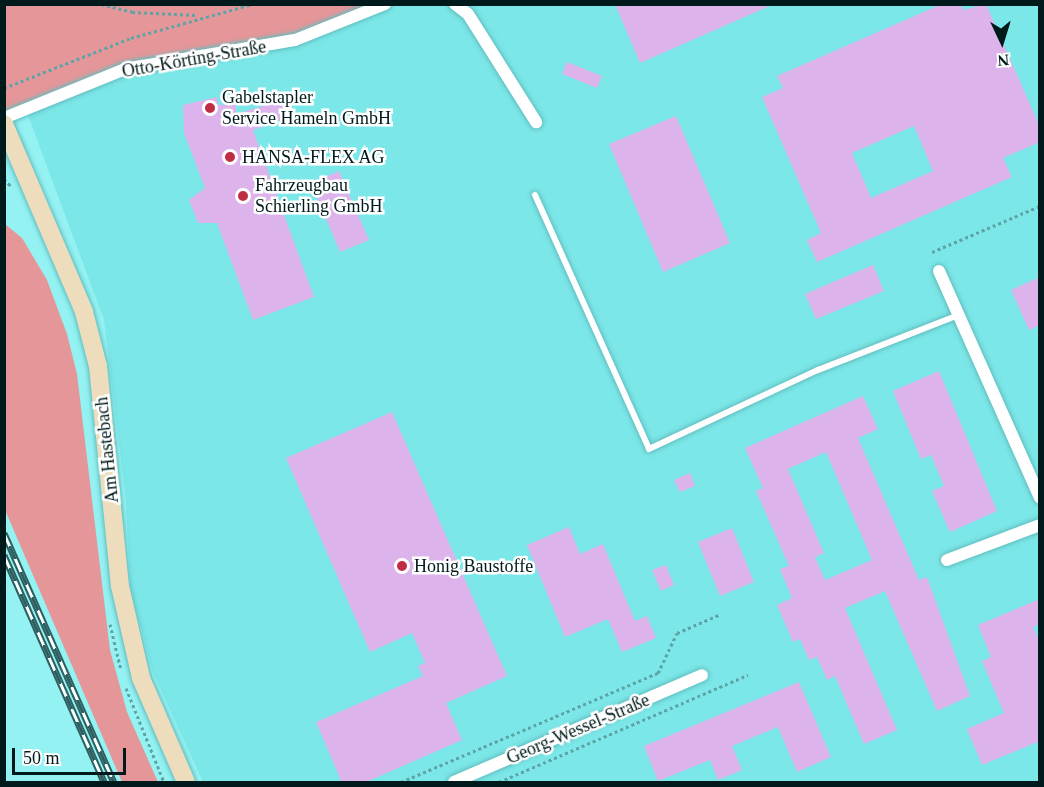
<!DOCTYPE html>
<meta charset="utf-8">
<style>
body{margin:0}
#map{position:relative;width:1044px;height:787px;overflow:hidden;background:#95f2f3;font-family:Georgia,serif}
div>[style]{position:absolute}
.built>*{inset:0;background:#7ce7e8}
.green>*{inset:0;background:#e59699}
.building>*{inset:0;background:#dcb3eb}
.path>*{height:3px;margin-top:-1.5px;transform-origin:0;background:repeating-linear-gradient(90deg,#5fa4a5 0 3px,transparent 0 6px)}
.roads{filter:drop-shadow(0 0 2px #60bdbf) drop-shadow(0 0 2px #60bdbf)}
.lane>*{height:6px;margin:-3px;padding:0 3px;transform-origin:3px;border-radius:3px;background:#fff}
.street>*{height:12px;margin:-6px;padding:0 6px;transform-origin:6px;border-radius:6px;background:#fff}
.secondary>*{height:18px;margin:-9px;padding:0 9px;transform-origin:9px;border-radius:9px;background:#eeddbd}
.rail>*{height:7px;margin-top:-3.5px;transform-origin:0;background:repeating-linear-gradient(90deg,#fff 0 14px,#2f5e5f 0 28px);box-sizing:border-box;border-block:2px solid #2f5e5f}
.dots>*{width:16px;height:16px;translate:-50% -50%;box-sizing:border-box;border:3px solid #fff;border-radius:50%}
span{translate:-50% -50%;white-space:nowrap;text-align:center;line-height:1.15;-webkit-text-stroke:5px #fff;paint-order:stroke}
.street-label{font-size:18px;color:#001a1b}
.poi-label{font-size:18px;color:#001a1b}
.left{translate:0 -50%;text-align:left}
.frame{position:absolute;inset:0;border:6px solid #001a1b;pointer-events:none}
.north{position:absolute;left:972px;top:12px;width:60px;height:60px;-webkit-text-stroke:4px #fff;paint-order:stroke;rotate:176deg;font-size:16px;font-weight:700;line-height:24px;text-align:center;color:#001a1b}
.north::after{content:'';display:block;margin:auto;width:21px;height:27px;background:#001a1b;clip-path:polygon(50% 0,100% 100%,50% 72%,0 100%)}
.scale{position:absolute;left:12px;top:748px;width:114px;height:27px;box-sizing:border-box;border:3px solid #001a1b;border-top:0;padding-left:8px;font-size:18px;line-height:21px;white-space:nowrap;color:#001a1b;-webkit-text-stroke:4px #fff;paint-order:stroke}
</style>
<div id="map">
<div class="built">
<div style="clip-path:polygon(236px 5px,1039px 5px,1039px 782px,203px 782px,152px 670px,130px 586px,126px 502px,104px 320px,19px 91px)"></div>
</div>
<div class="green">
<div style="clip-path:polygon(5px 5px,383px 5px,295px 39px,125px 68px,5px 116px)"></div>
<div style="clip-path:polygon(5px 224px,22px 238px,47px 280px,67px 334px,77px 374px,110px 650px,127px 712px,158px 782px,122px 782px,5px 510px)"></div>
</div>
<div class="building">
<div style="clip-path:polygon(615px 4px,774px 4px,640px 63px)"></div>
<div style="clip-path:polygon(evenodd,942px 4px,961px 4px,963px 10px,986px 4px,1040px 127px,1040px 142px,1003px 158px,1012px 177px,817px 262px,807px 240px,821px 233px,762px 97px,783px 88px,777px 76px,942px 4px,914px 126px,933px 171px,871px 198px,852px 153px,914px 126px)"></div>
<div style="clip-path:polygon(567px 62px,602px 76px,597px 88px,562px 74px)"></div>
<div style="clip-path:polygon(217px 97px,218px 105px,236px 104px,236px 114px,283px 100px,290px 117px,253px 130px,314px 297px,253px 320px,217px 223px,198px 223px,189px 200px,205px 188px,184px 133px,183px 105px)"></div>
<div style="clip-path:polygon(676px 116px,730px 243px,663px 272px,609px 144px)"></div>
<div style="clip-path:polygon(339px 171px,369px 240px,340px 252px,311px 183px)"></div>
<div style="clip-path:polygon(873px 265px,884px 291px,816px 319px,805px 294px)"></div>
<div style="clip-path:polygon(1040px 277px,1040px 325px,1029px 330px,1011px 290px)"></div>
<div style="clip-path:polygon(939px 371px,997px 511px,950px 532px,932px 491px,944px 486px,931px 455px,921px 459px,893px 391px)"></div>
<div style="clip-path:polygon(evenodd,863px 396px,878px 429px,858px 438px,919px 580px,927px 577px,970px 696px,937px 711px,885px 591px,845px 608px,897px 730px,864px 744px,835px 676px,827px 680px,817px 657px,809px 660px,800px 639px,793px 642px,777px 605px,792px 598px,780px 569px,789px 566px,756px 491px,763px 488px,745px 448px,863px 396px,826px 452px,872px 560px,825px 580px,815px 557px,824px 553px,788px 469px,826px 452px)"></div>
<div style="clip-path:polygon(392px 412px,507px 676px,446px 703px,462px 740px,364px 783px,342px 783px,316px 722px,423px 676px,418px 666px,425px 663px,412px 633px,370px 652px,286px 458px)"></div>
<div style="clip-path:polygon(690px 473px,695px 486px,680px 492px,674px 480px)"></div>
<div style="clip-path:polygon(569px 527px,580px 554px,603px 544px,635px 621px,647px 616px,656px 638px,622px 652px,608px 619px,565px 637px,527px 545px)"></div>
<div style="clip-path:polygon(732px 528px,754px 582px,720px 596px,698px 542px)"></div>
<div style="clip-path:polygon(666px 565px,674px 585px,661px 591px,652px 570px)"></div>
<div style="clip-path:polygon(1040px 599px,1040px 624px,1033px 627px,1040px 643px,1040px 741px,982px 765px,967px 729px,1004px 713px,982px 661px,991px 657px,978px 625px)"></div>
<div style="clip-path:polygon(799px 682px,831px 757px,797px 772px,778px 727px,732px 746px,742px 770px,718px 780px,710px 760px,658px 781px,644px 746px)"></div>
</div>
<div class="path">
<div style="left:101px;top:4px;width:32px;rotate:14deg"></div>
<div style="left:132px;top:12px;width:65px;rotate:2.6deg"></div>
<div style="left:4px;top:88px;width:136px;rotate:-21.5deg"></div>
<div style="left:131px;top:38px;width:127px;rotate:-15.6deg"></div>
<div style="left:4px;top:179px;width:10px;rotate:45deg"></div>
<div style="left:932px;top:252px;width:117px;rotate:-23.1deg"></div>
<div style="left:110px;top:624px;width:47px;rotate:76.6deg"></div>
<div style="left:126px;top:688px;width:101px;rotate:68deg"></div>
<div style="left:401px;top:782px;width:279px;rotate:-23deg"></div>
<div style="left:658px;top:673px;width:44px;rotate:-64.6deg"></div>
<div style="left:677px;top:633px;width:48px;rotate:-23.4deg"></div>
<div style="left:499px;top:782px;width:271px;rotate:-23.3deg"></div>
</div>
<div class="roads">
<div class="lane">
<div style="left:535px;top:195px;width:278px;rotate:65.8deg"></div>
<div style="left:649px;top:449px;width:187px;rotate:-25.1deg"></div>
<div style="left:818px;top:370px;width:150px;rotate:-21.4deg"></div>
</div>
<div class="street">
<div style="left:455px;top:4px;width:16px;rotate:38deg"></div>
<div style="left:468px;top:14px;width:128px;rotate:57.8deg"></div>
<div style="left:4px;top:118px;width:131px;rotate:-22deg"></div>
<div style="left:125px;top:69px;width:172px;rotate:-9.7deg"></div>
<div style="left:295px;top:40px;width:97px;rotate:-21.8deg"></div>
<div style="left:939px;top:271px;width:248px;rotate:66deg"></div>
<div style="left:947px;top:560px;width:99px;rotate:-20.6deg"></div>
<div style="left:454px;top:782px;width:270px;rotate:-23.3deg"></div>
</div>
<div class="secondary">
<div style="left:4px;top:124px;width:204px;rotate:66.9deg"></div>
<div style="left:84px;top:312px;width:56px;rotate:75.5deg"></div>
<div style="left:98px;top:366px;width:221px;rotate:84.3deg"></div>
<div style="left:120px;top:586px;width:94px;rotate:77.1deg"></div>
<div style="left:141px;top:678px;width:113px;rotate:66.6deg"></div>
</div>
</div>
<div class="rail">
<div style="left:4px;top:533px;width:272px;rotate:66.2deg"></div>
<div style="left:4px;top:555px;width:248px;rotate:66.2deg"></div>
</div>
<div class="dots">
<div style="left:210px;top:108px;background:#be2d45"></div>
<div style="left:230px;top:157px;background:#be2d45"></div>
<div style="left:243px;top:196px;background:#be2d45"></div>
<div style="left:402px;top:566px;background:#be2d45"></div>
</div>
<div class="street-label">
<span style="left:194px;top:59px;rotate:-10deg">Otto-Körting-Straße</span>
<span style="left:107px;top:450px;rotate:-96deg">Am Hastebach</span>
<span style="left:578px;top:729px;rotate:-23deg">Georg-Wessel-Straße</span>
</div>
<div class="poi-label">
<span class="left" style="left:222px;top:108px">Gabelstapler<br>Service Hameln GmbH</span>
<span class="left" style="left:242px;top:157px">HANSA-FLEX AG</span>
<span class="left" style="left:255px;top:196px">Fahrzeugbau<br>Schierling GmbH</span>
<span class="left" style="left:414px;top:566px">Honig Baustoffe</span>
</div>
<div class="frame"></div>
<div class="north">N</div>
<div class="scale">50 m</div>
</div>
